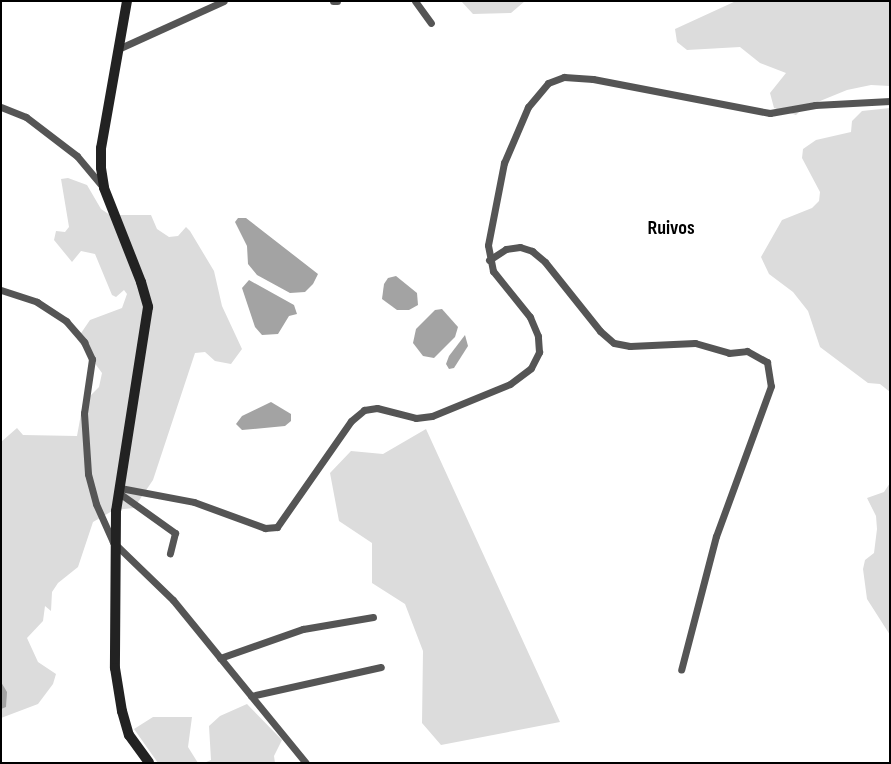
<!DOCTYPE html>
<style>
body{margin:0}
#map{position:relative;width:891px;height:764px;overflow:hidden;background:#fff;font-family:"Sofia Sans Condensed",sans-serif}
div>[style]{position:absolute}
.green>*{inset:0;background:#dcdcdc}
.water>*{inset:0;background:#a3a3a3}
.street>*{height:7px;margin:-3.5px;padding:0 3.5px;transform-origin:3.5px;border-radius:3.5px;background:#555}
.secondary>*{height:10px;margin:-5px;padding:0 5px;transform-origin:5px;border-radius:5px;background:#222}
span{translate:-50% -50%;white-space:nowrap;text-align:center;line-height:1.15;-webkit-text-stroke:4.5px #fff;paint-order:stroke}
.district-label{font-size:20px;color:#000;font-weight:700}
.frame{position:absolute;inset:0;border:2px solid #000;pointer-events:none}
</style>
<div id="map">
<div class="green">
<div style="clip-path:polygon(461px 1px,525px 1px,511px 13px,473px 14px)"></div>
<div style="clip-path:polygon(736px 1px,890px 1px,890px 86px,871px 85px,847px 90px,803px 108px,796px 115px,774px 108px,770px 93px,786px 73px,760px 63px,740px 47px,687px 50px,677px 42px,675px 29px)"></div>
<div style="clip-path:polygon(890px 108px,890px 392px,880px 384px,868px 383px,820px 347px,808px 311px,793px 292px,769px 274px,761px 257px,782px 220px,812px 208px,819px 201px,820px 192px,802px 158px,803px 149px,816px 140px,851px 132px,852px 121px,862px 111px)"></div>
<div style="clip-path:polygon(68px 178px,87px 185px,101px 209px,110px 215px,151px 215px,157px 229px,169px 237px,178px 236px,186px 227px,190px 231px,214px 271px,222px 306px,242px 349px,231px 364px,215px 361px,205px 352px,195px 353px,153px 480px,134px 508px,114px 510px,93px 522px,78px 567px,58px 583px,52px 592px,51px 611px,45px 606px,43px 621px,27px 638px,38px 662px,56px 674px,53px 684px,38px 704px,1px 718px,1px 442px,17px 428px,23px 435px,77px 436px,83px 403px,99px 387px,102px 373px,77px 339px,90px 320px,122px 308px,127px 294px,124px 290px,116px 297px,112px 295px,95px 254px,81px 251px,72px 262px,54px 240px,56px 231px,65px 232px,69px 227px,61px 179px)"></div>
<div style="clip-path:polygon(426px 429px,560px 722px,441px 745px,422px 723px,423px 651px,405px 604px,372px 583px,372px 543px,339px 521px,330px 473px,351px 451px,383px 454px)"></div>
<div style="clip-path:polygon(890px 483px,890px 635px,867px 599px,863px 569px,865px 560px,874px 553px,877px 529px,876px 516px,867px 498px,884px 492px)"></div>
<div style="clip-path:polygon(247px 704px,282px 740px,274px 756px,275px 763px,204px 763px,211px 760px,209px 726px,220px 716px)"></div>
<div style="clip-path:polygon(153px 717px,192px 717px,188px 747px,198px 763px,158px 763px,134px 729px)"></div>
</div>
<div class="water">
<div style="clip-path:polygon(238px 218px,246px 218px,318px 274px,313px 284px,305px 292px,290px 293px,257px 275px,248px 264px,247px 246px,235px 222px)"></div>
<div style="clip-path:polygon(396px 276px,417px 293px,418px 305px,409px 310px,397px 310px,382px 299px,384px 284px,388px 278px)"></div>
<div style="clip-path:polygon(249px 280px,294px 305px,297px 314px,289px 316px,278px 334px,262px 335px,255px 327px,242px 288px)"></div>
<div style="clip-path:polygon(442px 309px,458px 327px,455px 337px,434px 358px,423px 356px,413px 343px,416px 329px,435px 310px)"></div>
<div style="clip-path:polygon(465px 335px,468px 346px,454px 368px,449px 369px,446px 364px,449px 356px)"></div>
<div style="clip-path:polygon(271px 402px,291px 414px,291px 421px,285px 426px,242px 430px,236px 424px,242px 416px)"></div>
<div style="clip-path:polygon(1px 682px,7px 692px,6px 707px,1px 709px)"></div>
</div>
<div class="street">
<div style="left:333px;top:1px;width:4px"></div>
<div style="left:415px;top:1px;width:27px;rotate:54deg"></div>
<div style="left:118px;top:49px;width:116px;rotate:-24.4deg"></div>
<div style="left:1px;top:107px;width:27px;rotate:22deg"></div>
<div style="left:26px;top:117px;width:64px;rotate:37.4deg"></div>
<div style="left:77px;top:156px;width:40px;rotate:50deg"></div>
<div style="left:489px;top:260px;width:20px;rotate:-33deg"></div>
<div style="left:506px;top:249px;width:14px;rotate:-8deg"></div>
<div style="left:520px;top:247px;width:13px;rotate:18deg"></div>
<div style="left:532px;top:251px;width:17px;rotate:40deg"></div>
<div style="left:545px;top:262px;width:88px;rotate:51.4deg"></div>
<div style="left:600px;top:331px;width:18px;rotate:41deg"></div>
<div style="left:614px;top:343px;width:16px;rotate:11deg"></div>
<div style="left:630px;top:346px;width:65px;rotate:-2.6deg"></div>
<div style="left:695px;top:343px;width:35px;rotate:16deg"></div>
<div style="left:729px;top:353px;width:18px;rotate:-6deg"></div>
<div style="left:747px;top:351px;width:23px;rotate:29deg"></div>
<div style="left:767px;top:362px;width:24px;rotate:81deg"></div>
<div style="left:771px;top:386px;width:160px;rotate:110.1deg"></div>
<div style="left:716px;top:536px;width:138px;rotate:104.6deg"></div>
<div style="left:1px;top:290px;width:38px;rotate:18deg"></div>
<div style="left:37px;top:302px;width:35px;rotate:33deg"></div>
<div style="left:66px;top:321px;width:28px;rotate:49deg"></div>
<div style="left:84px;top:342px;width:19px;rotate:65deg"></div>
<div style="left:92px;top:359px;width:55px;rotate:98.4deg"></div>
<div style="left:84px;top:413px;width:61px;rotate:86.2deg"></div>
<div style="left:88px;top:474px;width:31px;rotate:75deg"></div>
<div style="left:96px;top:504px;width:42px;rotate:65.9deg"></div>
<div style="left:113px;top:542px;width:83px;rotate:44deg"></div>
<div style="left:173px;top:600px;width:210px;rotate:50.8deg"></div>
<div style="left:120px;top:488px;width:75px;rotate:10.7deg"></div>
<div style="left:194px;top:502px;width:76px;rotate:20.1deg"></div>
<div style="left:265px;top:528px;width:12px;rotate:-5deg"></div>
<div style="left:277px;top:527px;width:129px;rotate:-55.1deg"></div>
<div style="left:351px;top:421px;width:17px;rotate:-40deg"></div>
<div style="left:364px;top:410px;width:13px;rotate:-9deg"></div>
<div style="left:377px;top:408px;width:40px;rotate:14.4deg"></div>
<div style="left:416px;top:418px;width:16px;rotate:-7deg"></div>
<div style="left:432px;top:416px;width:84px;rotate:-22.3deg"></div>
<div style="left:510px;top:384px;width:26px;rotate:-37deg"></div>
<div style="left:531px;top:368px;width:18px;rotate:-63deg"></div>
<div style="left:539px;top:352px;width:16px;rotate:-94deg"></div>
<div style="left:538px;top:336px;width:21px;rotate:-113deg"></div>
<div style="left:530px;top:317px;width:59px;rotate:-128.8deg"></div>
<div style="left:493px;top:271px;width:26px;rotate:-101deg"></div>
<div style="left:488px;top:245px;width:84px;rotate:-79deg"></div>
<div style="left:504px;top:163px;width:61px;rotate:-66.8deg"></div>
<div style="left:528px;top:107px;width:31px;rotate:-50deg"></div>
<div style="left:548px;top:83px;width:17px;rotate:-21deg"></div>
<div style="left:564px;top:77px;width:29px;rotate:4deg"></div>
<div style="left:593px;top:79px;width:180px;rotate:10.9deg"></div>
<div style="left:770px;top:113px;width:46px;rotate:-10.1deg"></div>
<div style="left:815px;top:105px;width:75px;rotate:-3.1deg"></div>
<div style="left:119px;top:493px;width:69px;rotate:35.5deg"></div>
<div style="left:175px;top:533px;width:21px;rotate:104deg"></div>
<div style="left:220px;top:658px;width:88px;rotate:-19.3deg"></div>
<div style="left:303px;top:629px;width:71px;rotate:-9.7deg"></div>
<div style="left:251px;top:696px;width:133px;rotate:-12.6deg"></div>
</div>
<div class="secondary">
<div style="left:127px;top:1px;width:149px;rotate:100deg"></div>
<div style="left:101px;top:148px;width:20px;rotate:90deg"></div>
<div style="left:101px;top:168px;width:20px;rotate:81deg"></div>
<div style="left:104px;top:188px;width:101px;rotate:68.5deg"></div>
<div style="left:141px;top:282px;width:26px;rotate:74deg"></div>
<div style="left:148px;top:307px;width:206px;rotate:98.9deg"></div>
<div style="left:116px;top:511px;width:157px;rotate:90.4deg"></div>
<div style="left:115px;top:668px;width:44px;rotate:80.8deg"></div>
<div style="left:122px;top:711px;width:25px;rotate:74deg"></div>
<div style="left:129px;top:735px;width:34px;rotate:54deg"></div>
</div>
<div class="district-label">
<span style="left:671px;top:228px">Ruivos</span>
</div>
<div class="frame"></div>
</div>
